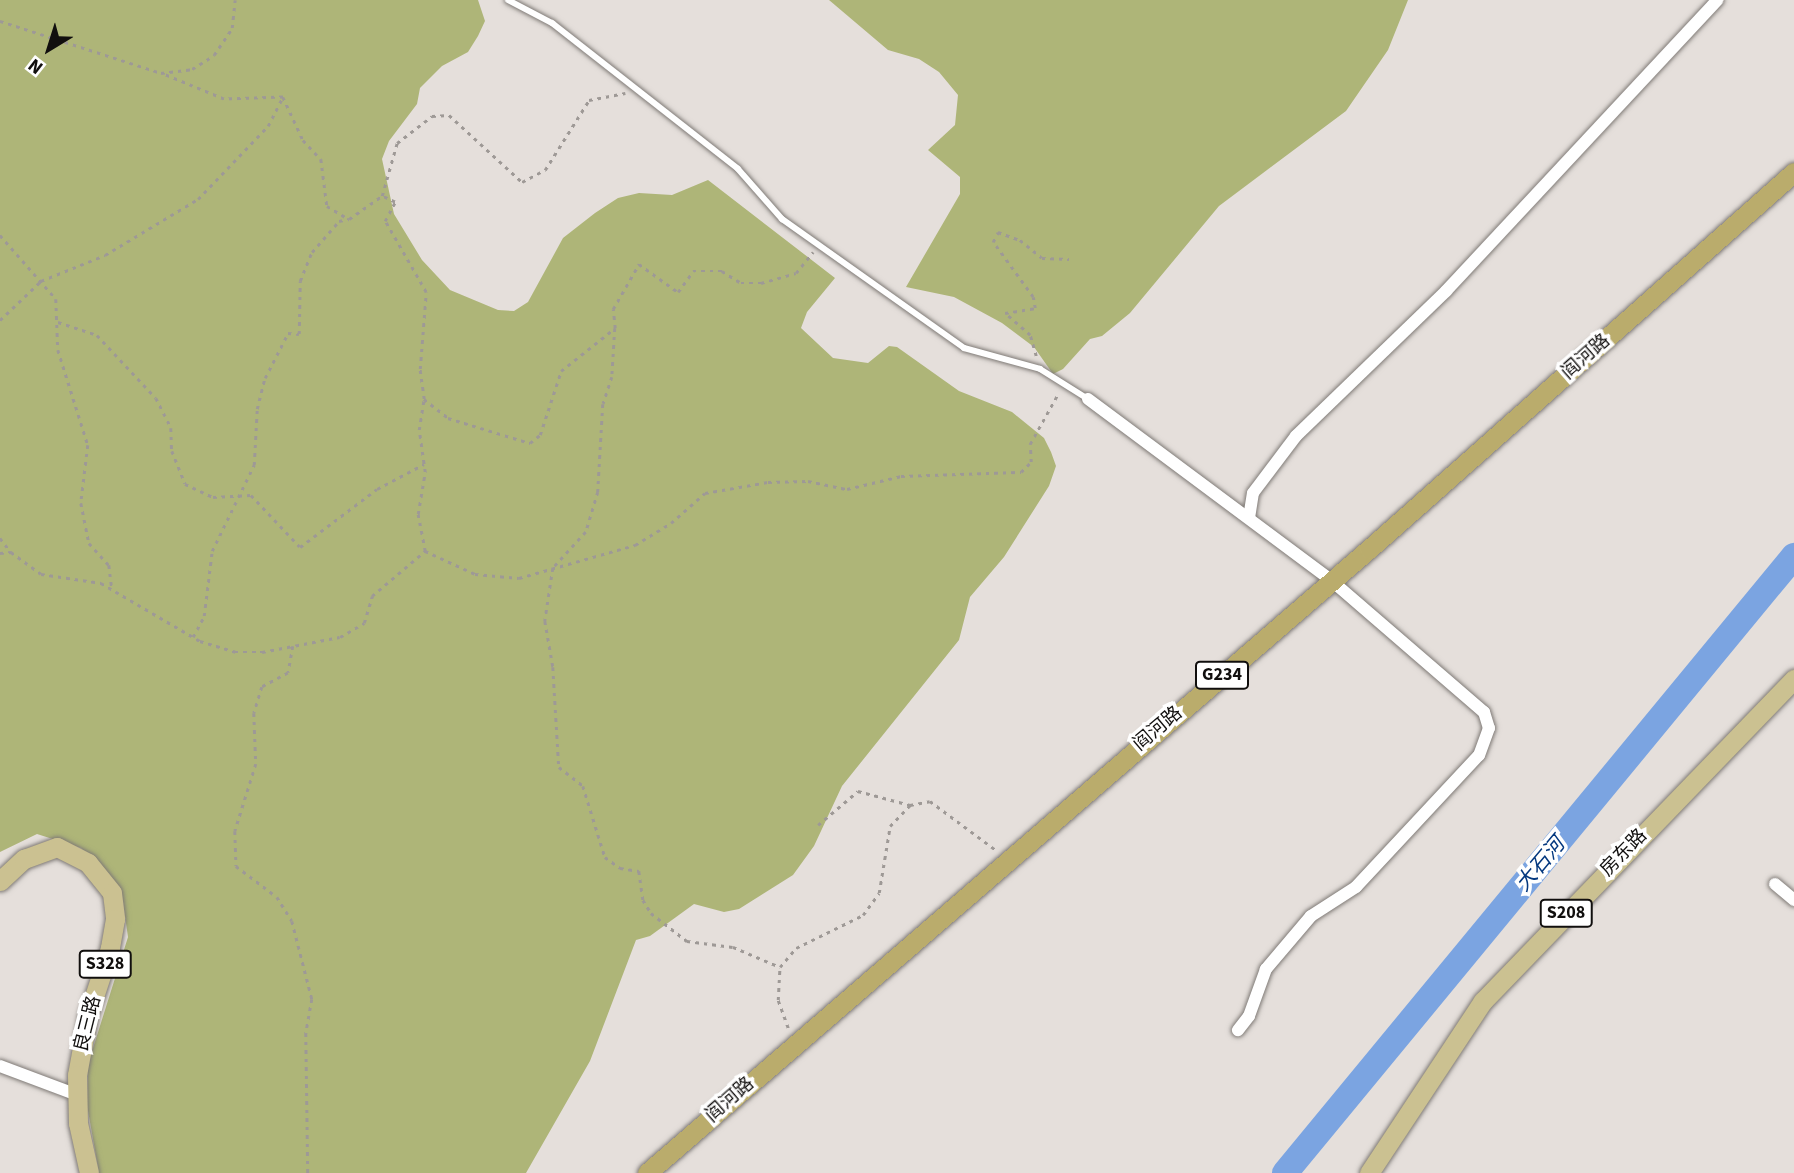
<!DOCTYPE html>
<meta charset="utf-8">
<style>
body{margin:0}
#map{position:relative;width:1794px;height:1173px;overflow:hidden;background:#e5dfdb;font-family:"Source Sans 3","Noto Sans SC",sans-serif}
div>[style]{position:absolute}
.green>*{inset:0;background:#aeb578}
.river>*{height:26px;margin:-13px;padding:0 13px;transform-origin:13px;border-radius:13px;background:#7ba4e1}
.path>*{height:2.5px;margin-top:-1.25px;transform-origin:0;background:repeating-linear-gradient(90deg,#9e9996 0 3.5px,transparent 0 8.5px)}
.roads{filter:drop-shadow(0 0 2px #7f7a76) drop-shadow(0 0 2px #7f7a76)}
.service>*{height:6px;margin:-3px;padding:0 3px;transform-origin:3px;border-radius:3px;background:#fff}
.minor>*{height:12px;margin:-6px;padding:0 6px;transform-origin:6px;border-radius:6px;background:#fff}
.primary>*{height:19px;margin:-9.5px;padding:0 9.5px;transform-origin:9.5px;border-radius:9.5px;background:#cbc191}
.trunk>*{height:19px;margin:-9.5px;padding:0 9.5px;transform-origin:9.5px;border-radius:9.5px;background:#baac6c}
span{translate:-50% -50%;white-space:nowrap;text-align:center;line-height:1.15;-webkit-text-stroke:7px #fff;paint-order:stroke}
.shield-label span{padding:2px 5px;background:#fff;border:2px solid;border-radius:5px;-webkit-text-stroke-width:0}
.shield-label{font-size:18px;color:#110f0e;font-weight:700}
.street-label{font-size:19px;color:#110f0e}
.water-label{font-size:21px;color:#04387f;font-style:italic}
.north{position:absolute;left:14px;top:14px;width:70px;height:70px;-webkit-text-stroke:5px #fff;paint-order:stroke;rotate:218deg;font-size:19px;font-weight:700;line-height:28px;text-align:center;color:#110f0e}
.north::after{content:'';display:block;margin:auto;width:24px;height:32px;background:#110f0e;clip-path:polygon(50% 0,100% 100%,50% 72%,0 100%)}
</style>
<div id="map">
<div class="green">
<div style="clip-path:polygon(0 0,478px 0,485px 21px,478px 36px,468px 52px,442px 66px,420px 88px,417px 104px,389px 141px,382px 159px,394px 214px,422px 260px,450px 290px,498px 310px,514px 311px,528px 302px,563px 238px,595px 213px,618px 198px,639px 193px,672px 195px,708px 180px,835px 278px,807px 312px,801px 328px,833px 358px,868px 363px,889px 346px,897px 347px,959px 391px,1012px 412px,1044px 438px,1051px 452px,1056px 466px,1049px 486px,1004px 557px,970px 597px,959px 640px,842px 786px,814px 846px,793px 875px,739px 909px,724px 912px,694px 904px,650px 936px,636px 940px,590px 1061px,526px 1173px,99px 1173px,87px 1105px,88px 1064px,128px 937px,123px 902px,109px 874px,81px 848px,37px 834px,0 852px)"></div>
<div style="clip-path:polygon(829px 0,1408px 0,1388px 50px,1346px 111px,1219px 206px,1130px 313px,1102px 336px,1090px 339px,1063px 369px,1053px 374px,1034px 347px,1002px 323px,954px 297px,906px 287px,960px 194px,960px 177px,928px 150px,955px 125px,958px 95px,939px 72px,919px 59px,888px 50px)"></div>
</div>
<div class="river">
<div style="left:1285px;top:1173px;width:800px;rotate:-50.48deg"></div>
</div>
<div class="path">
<div style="left:0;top:21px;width:169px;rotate:17.9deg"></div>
<div style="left:161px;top:73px;width:31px;rotate:-7deg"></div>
<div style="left:192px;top:69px;width:26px;rotate:-32deg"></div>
<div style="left:214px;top:55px;width:32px;rotate:-56deg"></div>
<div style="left:232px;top:28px;width:28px;rotate:-84deg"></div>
<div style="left:283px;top:97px;width:47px;rotate:65.1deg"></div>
<div style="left:303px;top:140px;width:26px;rotate:47deg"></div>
<div style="left:321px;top:159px;width:47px;rotate:82.7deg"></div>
<div style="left:327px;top:206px;width:26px;rotate:31deg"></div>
<div style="left:349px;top:219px;width:39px;rotate:-35deg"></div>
<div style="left:0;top:235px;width:85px;rotate:48.8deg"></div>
<div style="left:56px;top:299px;width:51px;rotate:87.8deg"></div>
<div style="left:58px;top:350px;width:100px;rotate:72.5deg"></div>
<div style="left:88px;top:445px;width:58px;rotate:96.9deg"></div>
<div style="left:81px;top:503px;width:41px;rotate:78.7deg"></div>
<div style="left:89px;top:543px;width:30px;rotate:48deg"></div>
<div style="left:109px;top:565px;width:23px;rotate:83deg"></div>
<div style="left:0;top:320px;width:57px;rotate:-43.6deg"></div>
<div style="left:41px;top:281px;width:69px;rotate:-22.1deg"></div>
<div style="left:105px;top:255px;width:109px;rotate:-31.1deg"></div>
<div style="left:198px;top:199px;width:101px;rotate:-46.2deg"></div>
<div style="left:268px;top:126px;width:33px;rotate:-63deg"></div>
<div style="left:283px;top:97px;width:59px;rotate:178.1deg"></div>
<div style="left:224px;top:99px;width:68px;rotate:-157.6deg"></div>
<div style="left:58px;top:322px;width:41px;rotate:18.4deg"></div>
<div style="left:97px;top:335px;width:86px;rotate:46.9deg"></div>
<div style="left:156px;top:398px;width:34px;rotate:63deg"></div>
<div style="left:171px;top:428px;width:23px;rotate:88deg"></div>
<div style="left:172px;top:451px;width:35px;rotate:68deg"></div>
<div style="left:185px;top:484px;width:31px;rotate:25deg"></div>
<div style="left:213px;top:497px;width:38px;rotate:-3deg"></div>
<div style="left:251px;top:495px;width:71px;rotate:46.7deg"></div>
<div style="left:300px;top:547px;width:96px;rotate:-37deg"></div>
<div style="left:377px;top:489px;width:53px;rotate:-28deg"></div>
<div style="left:615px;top:328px;width:49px;rotate:93.5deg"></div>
<div style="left:612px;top:377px;width:28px;rotate:108deg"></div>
<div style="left:603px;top:404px;width:88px;rotate:93.3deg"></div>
<div style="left:598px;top:492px;width:42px;rotate:106.7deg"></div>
<div style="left:586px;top:532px;width:49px;rotate:132.5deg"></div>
<div style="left:553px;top:568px;width:54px;rotate:98.6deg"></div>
<div style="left:545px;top:621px;width:47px;rotate:80.1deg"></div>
<div style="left:553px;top:667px;width:100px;rotate:86.6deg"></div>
<div style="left:559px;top:767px;width:31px;rotate:38deg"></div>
<div style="left:583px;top:786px;width:74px;rotate:72.8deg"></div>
<div style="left:605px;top:857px;width:19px;rotate:36deg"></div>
<div style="left:620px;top:868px;width:19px;rotate:9deg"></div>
<div style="left:639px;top:871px;width:29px;rotate:82deg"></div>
<div style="left:643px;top:900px;width:15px;rotate:58deg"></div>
<div style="left:651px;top:913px;width:46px;rotate:37.9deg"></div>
<div style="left:687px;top:941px;width:46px;rotate:7.4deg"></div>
<div style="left:733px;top:947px;width:51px;rotate:23.1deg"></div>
<div style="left:1036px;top:356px;width:22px;rotate:-106deg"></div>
<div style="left:1030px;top:335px;width:33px;rotate:-139deg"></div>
<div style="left:1005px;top:313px;width:30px;rotate:-9deg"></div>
<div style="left:1035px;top:308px;width:11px;rotate:-100deg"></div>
<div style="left:1033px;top:297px;width:68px;rotate:-126deg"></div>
<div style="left:993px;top:242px;width:11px;rotate:-63deg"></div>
<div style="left:998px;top:232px;width:23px;rotate:20deg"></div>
<div style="left:1020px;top:240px;width:28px;rotate:39deg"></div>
<div style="left:1042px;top:258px;width:27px;rotate:2deg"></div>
<div style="left:424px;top:399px;width:31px;rotate:38deg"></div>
<div style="left:448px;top:418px;width:86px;rotate:17deg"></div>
<div style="left:530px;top:443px;width:13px;rotate:-39deg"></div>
<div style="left:540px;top:435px;width:67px;rotate:-71.8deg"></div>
<div style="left:561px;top:371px;width:69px;rotate:-38.5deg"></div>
<div style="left:615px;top:328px;width:19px;rotate:-96deg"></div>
<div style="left:613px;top:309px;width:52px;rotate:-60deg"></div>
<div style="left:639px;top:264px;width:48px;rotate:35.7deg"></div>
<div style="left:678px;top:292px;width:26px;rotate:-54deg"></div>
<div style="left:693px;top:271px;width:29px"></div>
<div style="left:722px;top:271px;width:22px;rotate:32deg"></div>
<div style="left:741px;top:283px;width:20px"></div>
<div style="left:761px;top:283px;width:36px;rotate:-16deg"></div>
<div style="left:796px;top:273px;width:27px;rotate:-51deg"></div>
<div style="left:0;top:538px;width:18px;rotate:52deg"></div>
<div style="left:425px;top:551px;width:55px;rotate:24.7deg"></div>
<div style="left:475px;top:574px;width:44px;rotate:5.2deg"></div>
<div style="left:519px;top:578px;width:121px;rotate:-15.9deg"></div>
<div style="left:635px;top:545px;width:42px;rotate:-31.4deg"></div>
<div style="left:671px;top:523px;width:45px;rotate:-41.4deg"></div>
<div style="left:705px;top:493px;width:64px;rotate:-9.9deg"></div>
<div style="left:768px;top:482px;width:40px;rotate:-1.4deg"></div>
<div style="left:808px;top:481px;width:40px;rotate:12deg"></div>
<div style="left:847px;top:489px;width:56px;rotate:-13.5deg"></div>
<div style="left:901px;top:476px;width:120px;rotate:-1.9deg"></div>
<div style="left:1021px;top:472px;width:14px;rotate:-45deg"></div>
<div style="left:1031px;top:462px;width:18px;rotate:-93deg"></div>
<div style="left:1030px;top:444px;width:57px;rotate:-60.8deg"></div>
<div style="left:0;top:553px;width:11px;rotate:-5deg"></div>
<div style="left:11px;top:552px;width:37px;rotate:36deg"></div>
<div style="left:41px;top:574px;width:61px;rotate:8.5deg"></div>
<div style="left:101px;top:583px;width:115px;rotate:30.4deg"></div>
<div style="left:200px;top:641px;width:37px;rotate:17deg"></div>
<div style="left:235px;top:652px;width:27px"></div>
<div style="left:262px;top:652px;width:79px;rotate:-10.9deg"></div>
<div style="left:340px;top:637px;width:28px;rotate:-30deg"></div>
<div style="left:364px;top:623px;width:28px;rotate:-73deg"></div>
<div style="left:372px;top:596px;width:70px;rotate:-40.3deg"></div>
<div style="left:425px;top:551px;width:38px;rotate:-101deg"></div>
<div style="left:418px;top:514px;width:43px;rotate:-80.5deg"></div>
<div style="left:425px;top:472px;width:42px;rotate:-98.1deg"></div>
<div style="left:419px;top:430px;width:31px;rotate:-81deg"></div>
<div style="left:424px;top:399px;width:30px;rotate:-98deg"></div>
<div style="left:420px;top:369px;width:77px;rotate:-85.5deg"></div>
<div style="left:426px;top:292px;width:82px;rotate:-120deg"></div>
<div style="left:385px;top:221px;width:21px;rotate:-62deg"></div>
<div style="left:395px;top:202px;width:14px;rotate:-155deg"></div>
<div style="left:382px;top:196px;width:55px;rotate:-74.2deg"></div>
<div style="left:397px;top:143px;width:44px;rotate:-37.6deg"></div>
<div style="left:432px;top:116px;width:17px;rotate:-3deg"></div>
<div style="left:449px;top:115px;width:99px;rotate:42.5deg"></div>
<div style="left:522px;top:182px;width:26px;rotate:-28deg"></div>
<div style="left:545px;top:170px;width:83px;rotate:-57.8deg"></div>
<div style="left:589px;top:100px;width:37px;rotate:-11deg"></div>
<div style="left:193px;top:637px;width:24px;rotate:-62deg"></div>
<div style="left:204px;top:616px;width:65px;rotate:-83deg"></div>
<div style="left:212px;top:551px;width:96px;rotate:-64deg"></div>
<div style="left:254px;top:465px;width:56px;rotate:-86.9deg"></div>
<div style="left:257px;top:409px;width:32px;rotate:-76deg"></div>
<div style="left:265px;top:378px;width:51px;rotate:-62.9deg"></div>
<div style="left:288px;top:333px;width:11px;rotate:5deg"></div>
<div style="left:299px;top:334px;width:53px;rotate:-88.9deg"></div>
<div style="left:300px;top:281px;width:31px;rotate:-68deg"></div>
<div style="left:312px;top:252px;width:41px;rotate:-48.9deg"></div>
<div style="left:339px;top:221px;width:10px;rotate:-11deg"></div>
<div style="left:293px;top:646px;width:27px;rotate:100deg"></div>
<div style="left:288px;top:673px;width:30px;rotate:152deg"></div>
<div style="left:262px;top:687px;width:27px;rotate:107deg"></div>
<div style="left:254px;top:713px;width:51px;rotate:87.8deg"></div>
<div style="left:256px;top:764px;width:70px;rotate:107.4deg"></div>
<div style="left:235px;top:831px;width:35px;rotate:88deg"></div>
<div style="left:236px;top:866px;width:51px;rotate:37.1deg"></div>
<div style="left:277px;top:897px;width:28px;rotate:58deg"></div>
<div style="left:292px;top:921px;width:81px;rotate:75.6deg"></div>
<div style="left:312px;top:999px;width:35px;rotate:100deg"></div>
<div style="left:306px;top:1033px;width:140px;rotate:89.2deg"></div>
<div style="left:818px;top:825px;width:52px;rotate:-40.4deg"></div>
<div style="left:858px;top:791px;width:54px;rotate:15.1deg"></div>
<div style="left:788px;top:1028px;width:30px;rotate:-110deg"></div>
<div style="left:778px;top:1000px;width:33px;rotate:-87deg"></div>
<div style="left:780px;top:967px;width:25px;rotate:-50deg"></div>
<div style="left:796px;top:948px;width:75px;rotate:-26.2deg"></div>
<div style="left:863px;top:915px;width:27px;rotate:-54deg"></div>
<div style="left:879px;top:893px;width:68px;rotate:-80.7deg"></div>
<div style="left:890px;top:826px;width:29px;rotate:-46deg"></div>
<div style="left:910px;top:805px;width:20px;rotate:-11deg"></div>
<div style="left:930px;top:801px;width:82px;rotate:36.6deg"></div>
</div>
<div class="roads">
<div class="service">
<div style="left:508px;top:0;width:50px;rotate:27.6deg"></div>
<div style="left:552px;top:23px;width:236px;rotate:38.1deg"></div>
<div style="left:738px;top:169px;width:67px;rotate:48.7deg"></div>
<div style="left:782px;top:219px;width:223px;rotate:35.3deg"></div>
<div style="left:964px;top:348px;width:79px;rotate:15.4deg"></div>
<div style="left:1040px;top:369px;width:57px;rotate:32deg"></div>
</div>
<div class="minor">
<div style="left:1088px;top:399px;width:304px;rotate:36.7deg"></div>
<div style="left:1332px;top:581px;width:201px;rotate:40.8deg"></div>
<div style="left:1484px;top:712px;width:17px;rotate:73deg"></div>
<div style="left:1489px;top:728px;width:29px;rotate:110deg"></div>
<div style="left:1479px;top:755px;width:180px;rotate:133deg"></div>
<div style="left:1356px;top:887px;width:54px;rotate:147.2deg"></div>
<div style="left:1311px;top:916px;width:70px;rotate:130.3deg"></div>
<div style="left:1266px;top:969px;width:50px;rotate:109.9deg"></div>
<div style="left:1249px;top:1016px;width:18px;rotate:128deg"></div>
<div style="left:1249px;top:518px;width:25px;rotate:-81deg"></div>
<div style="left:1253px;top:493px;width:71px;rotate:-53deg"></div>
<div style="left:1296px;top:436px;width:209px;rotate:-44deg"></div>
<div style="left:1446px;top:291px;width:398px;rotate:-47deg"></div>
<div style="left:1775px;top:884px;width:25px;rotate:40deg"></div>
<div style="left:0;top:1066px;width:82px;rotate:20.6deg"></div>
</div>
<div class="primary">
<div style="left:0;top:881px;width:33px;rotate:-43deg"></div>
<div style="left:24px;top:859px;width:35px;rotate:-20deg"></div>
<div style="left:57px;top:847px;width:35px;rotate:27deg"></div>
<div style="left:88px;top:863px;width:38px;rotate:51deg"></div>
<div style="left:112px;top:893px;width:26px;rotate:83deg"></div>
<div style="left:115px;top:919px;width:29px;rotate:100deg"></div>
<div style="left:110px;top:948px;width:71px;rotate:108.2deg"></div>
<div style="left:88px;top:1015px;width:61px;rotate:100.4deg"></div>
<div style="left:77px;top:1075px;width:48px;rotate:88.8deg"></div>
<div style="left:78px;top:1123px;width:51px;rotate:77.6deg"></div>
<div style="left:1369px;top:1173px;width:206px;rotate:-56.5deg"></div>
<div style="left:1483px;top:1001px;width:448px;rotate:-46deg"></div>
</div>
<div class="trunk">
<div style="left:647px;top:1173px;width:954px;rotate:-40.84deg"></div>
<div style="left:1369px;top:549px;width:568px;rotate:-41.57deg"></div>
</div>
</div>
<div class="shield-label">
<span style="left:1222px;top:675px">G234</span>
<span style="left:1566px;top:913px">S208</span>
<span style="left:105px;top:964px">S328</span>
</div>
<div class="street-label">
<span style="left:1586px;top:357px;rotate:-41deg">阎河路</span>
<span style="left:1158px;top:729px;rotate:-40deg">阎河路</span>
<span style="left:1624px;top:853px;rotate:-46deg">房东路</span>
<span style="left:88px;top:1024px;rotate:-76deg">良三路</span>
<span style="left:730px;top:1100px;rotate:-41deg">阎河路</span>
</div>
<div class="water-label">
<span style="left:1540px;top:864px;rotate:-50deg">大石河</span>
</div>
<div class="north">N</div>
</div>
